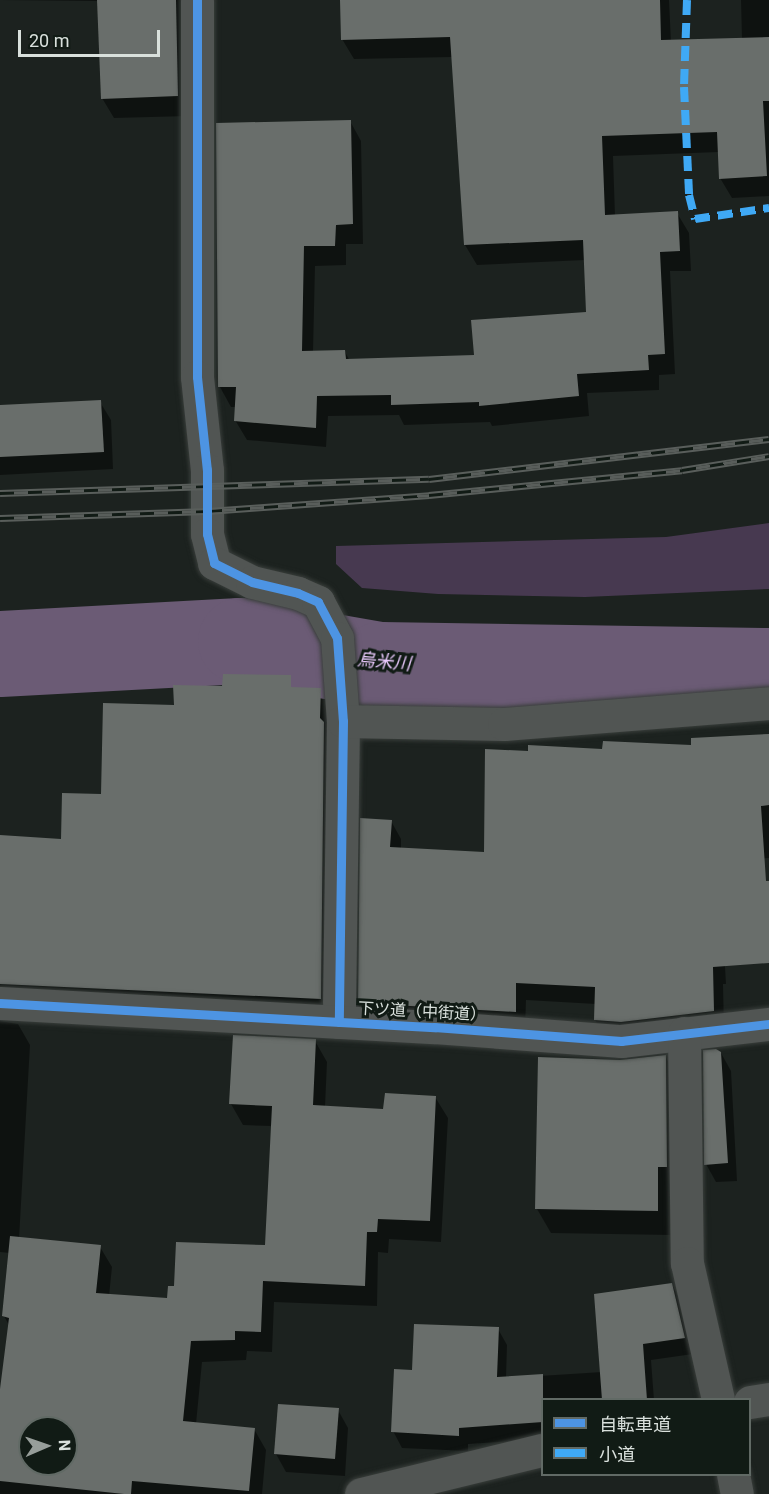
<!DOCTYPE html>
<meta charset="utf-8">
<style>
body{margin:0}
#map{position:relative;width:769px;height:1494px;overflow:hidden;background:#1c221f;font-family:Roboto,"Noto Sans JP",sans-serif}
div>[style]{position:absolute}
.green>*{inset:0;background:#473950}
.shadow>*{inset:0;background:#0007}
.river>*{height:86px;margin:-43px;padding:0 43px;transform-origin:43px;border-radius:43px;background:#6b5b75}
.building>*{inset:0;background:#696e6b}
.roads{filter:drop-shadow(0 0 2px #393e3b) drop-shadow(0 0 2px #393e3b)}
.street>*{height:33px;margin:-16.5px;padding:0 16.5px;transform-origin:16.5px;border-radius:16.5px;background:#515553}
.rail>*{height:7px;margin-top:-3.5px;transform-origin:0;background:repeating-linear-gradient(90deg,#111b15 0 14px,#595e5b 0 28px);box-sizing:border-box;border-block:2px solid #595e5b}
.quiet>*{height:8px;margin-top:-4px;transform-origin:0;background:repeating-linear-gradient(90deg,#3fa9f5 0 15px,transparent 0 23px)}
.cycleway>*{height:9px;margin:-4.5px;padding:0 4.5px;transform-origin:4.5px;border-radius:4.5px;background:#4d94e3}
span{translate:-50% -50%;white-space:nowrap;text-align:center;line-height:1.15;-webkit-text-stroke:6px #111b15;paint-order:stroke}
.street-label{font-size:16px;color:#d9e0dc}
.water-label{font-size:18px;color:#eac9fd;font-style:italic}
.legend{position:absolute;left:541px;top:1398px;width:210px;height:78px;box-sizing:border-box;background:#111b15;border:2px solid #616a65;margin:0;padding:8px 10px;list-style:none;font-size:18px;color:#d9e0dc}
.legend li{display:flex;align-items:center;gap:12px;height:30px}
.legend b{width:30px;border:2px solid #616a65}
.north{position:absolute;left:18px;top:1416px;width:60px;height:60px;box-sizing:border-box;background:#111b15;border:2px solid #616a65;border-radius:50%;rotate:88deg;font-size:16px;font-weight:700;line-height:24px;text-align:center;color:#d9e0dc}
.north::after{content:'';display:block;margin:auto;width:21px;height:27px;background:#979e9a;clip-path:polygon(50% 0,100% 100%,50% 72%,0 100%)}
.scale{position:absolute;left:18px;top:30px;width:142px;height:27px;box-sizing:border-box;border:3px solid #d9e0dc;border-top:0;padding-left:8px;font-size:18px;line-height:21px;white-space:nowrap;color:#d9e0dc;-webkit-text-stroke:4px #111b15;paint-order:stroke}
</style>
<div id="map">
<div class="green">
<div style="clip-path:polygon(769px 523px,769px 589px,585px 597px,438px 594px,362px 588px,336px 564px,336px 546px,666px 537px)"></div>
</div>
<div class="shadow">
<div style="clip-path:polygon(0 0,192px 0,189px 116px,114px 118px,102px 98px,99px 1px)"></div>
<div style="clip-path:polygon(342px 0,669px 0,671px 42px,742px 39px,741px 0,769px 0,769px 196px,732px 198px,720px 178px,719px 152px,613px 156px,615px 216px,677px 213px,689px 233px,691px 271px,670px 271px,675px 374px,659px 375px,659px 390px,587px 393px,589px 416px,492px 426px,490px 422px,404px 425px,399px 415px,328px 416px,326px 447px,247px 440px,235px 420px,236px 407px,231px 407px,220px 387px,350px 121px,361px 141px,363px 244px,346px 244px,346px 265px,315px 266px,313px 352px,345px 352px,350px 361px,476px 356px,588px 314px,585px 260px,477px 265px,465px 245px,452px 57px,354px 59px,342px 39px)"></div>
<div style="clip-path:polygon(100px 402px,111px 420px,113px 469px,0 475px,0 407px)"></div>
<div style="clip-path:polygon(290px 676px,298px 689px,320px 689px,332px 710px,332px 1020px,0 1011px,0 837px,62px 840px,175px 706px,224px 687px)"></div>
<div style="clip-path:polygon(769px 735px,769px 858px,719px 862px,726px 984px,723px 984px,724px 1029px,606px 1038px,595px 1020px,596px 1004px,526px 1000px,525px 1030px,370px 1020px,360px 1002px,391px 821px,401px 839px,401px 849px,485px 854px,529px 753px,693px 746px)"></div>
<div style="clip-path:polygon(evenodd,0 1021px,18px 1024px,30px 1045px,19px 1239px,100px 1247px,112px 1267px,109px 1296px,169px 1299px,175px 1288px,266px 1247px,272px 1126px,243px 1125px,231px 1104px,315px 1041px,327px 1062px,325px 1107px,384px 1111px,435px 1097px,448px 1118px,441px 1242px,389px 1239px,388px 1253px,378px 1252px,377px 1306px,274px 1302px,272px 1352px,247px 1351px,246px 1360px,202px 1362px,196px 1424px,254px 1429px,266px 1450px,262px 1494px,0 1494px,0 1388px,4px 1389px,10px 1327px,4px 1316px,10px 1253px,0 1252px,0 1021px,30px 1428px,66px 1428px,66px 1464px,30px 1464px,30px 1428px)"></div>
<div style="clip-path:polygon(721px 1053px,731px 1071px,737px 1181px,716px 1182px,706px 1164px)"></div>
<div style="clip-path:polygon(665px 1056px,679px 1081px,671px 1235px,551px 1233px,537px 1209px)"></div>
<div style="clip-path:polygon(672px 1285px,681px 1301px,693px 1354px,651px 1360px,654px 1400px,542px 1400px,542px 1439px,468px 1444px,468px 1451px,402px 1448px,393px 1431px,414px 1372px,498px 1329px,507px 1345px,506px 1378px,602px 1372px)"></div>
<div style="clip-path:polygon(338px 1410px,348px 1428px,345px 1476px,286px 1472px,276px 1454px)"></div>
</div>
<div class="river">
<div style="left:0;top:654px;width:241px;rotate:-3.1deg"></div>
<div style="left:241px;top:641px;width:141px;rotate:9.8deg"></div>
<div style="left:380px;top:665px;width:389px;rotate:0.9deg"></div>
</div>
<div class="building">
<div style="clip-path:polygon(97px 0,176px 0,178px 96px,101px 99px)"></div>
<div style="clip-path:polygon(340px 0,660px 0,661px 40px,769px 37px,769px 101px,763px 101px,767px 176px,719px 179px,717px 132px,602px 136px,605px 215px,678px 211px,680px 251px,660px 252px,665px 354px,648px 355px,649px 370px,577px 374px,579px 396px,479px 406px,479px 402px,391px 405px,391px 395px,317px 396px,316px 428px,234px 421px,236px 387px,218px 387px,216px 123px,351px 120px,353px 224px,336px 225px,335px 246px,304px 246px,302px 351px,345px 350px,346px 359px,474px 355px,471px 320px,586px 312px,583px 240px,464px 245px,450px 37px,341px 40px)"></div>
<div style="clip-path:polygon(101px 400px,104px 452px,0 457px,0 405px)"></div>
<div style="clip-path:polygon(223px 674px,291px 675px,291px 687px,321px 688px,320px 718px,324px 722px,321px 999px,0 984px,0 835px,61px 839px,62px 793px,101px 794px,103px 703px,174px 705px,173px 685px,222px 686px)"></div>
<div style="clip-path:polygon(769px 734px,769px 805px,761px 806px,766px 881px,769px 881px,769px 963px,713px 967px,714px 1011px,621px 1022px,594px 1020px,595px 987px,516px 983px,516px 1012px,358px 1003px,360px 818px,392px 820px,390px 847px,484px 852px,485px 749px,528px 751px,528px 745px,602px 749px,603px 741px,691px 745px,691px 738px)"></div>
<div style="clip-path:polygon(evenodd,233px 1035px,316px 1039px,313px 1105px,383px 1109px,385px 1093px,436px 1096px,430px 1221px,378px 1219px,377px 1232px,367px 1232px,365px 1286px,263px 1281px,261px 1332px,235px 1331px,235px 1340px,191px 1341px,183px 1421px,255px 1428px,249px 1491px,132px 1481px,131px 1494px,124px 1494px,0 1481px,0 1389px,9px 1318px,2px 1316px,10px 1236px,101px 1245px,96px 1293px,167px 1298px,168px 1286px,174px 1286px,176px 1242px,265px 1245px,272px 1106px,229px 1104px,233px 1035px,30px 1428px,66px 1428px,66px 1464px,30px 1464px,30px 1428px)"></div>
<div style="clip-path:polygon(716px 1049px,721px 1052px,728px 1163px,704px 1165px,703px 1050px)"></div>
<div style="clip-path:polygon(666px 1055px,667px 1167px,658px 1167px,658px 1211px,535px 1209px,538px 1057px,620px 1060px)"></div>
<div style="clip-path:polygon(672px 1283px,685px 1338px,643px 1344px,647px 1400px,602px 1400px,594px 1294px)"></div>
<div style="clip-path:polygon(414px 1324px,499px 1327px,497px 1377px,543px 1374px,543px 1422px,459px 1428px,459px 1436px,391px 1432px,394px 1369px,412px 1370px)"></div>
<div style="clip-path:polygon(278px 1404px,339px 1408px,335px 1459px,274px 1454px)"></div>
</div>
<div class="roads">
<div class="street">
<div style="left:197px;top:0;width:377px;rotate:90deg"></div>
<div style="left:197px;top:377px;width:94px;rotate:83.9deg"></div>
<div style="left:207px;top:470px;width:64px;rotate:90deg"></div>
<div style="left:207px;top:534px;width:30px;rotate:76deg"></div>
<div style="left:214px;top:563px;width:42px;rotate:26.6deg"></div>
<div style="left:252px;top:582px;width:47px;rotate:13.4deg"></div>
<div style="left:298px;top:593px;width:22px;rotate:24deg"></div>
<div style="left:318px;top:602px;width:41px;rotate:62.2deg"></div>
<div style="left:337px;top:638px;width:83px;rotate:85.9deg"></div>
<div style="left:343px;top:721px;width:301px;rotate:90.8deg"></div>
<div style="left:343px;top:721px;width:161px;rotate:1.1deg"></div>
<div style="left:504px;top:724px;width:266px;rotate:-4.5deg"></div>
<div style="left:0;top:1003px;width:435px;rotate:3.2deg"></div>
<div style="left:434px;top:1027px;width:188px;rotate:4.3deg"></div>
<div style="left:621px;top:1041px;width:149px;rotate:-6.6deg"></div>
<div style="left:684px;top:1033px;width:230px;rotate:89.3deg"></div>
<div style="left:687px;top:1263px;width:140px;rotate:77.2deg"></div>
<div style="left:750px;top:1402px;width:19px;rotate:-9deg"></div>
<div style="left:733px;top:1474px;width:20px;rotate:79deg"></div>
<div style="left:361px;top:1494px;width:186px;rotate:-13.7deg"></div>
</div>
</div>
<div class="rail">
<div style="left:0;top:493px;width:429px;rotate:-1.9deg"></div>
<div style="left:429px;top:479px;width:342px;rotate:-6.7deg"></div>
<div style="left:0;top:518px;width:208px;rotate:-1.9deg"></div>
<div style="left:208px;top:511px;width:222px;rotate:-4.1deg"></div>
<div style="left:429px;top:495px;width:254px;rotate:-5.6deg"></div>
<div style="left:682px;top:470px;width:88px;rotate:-9.1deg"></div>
</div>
<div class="quiet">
<div style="left:687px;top:0;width:87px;rotate:92deg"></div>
<div style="left:684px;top:87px;width:108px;rotate:87.3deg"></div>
<div style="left:689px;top:195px;width:25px;rotate:76deg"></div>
<div style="left:695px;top:219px;width:75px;rotate:-8.5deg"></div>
</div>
<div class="cycleway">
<div style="left:197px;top:0;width:377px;rotate:90deg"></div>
<div style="left:197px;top:377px;width:94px;rotate:83.9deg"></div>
<div style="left:207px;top:470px;width:64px;rotate:90deg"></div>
<div style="left:207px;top:534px;width:30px;rotate:76deg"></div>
<div style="left:214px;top:563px;width:42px;rotate:26.6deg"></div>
<div style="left:252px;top:582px;width:47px;rotate:13.4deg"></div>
<div style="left:298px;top:593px;width:22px;rotate:24deg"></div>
<div style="left:318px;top:602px;width:41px;rotate:62.2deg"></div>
<div style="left:337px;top:638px;width:83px;rotate:85.9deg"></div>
<div style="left:343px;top:721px;width:301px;rotate:90.8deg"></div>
<div style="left:0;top:1003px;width:435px;rotate:3.2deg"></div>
<div style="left:434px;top:1027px;width:188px;rotate:4.3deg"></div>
<div style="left:621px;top:1041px;width:149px;rotate:-6.6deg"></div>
</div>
<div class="street-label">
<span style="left:422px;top:1012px;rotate:3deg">下ツ道（中街道）</span>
</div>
<div class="water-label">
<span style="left:384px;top:662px;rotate:5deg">烏米川</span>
</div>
<ul class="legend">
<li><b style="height:8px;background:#4d94e3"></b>自転車道</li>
<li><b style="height:8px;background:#3fa9f5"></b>小道</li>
</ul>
<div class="north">N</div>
<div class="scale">20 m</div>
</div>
